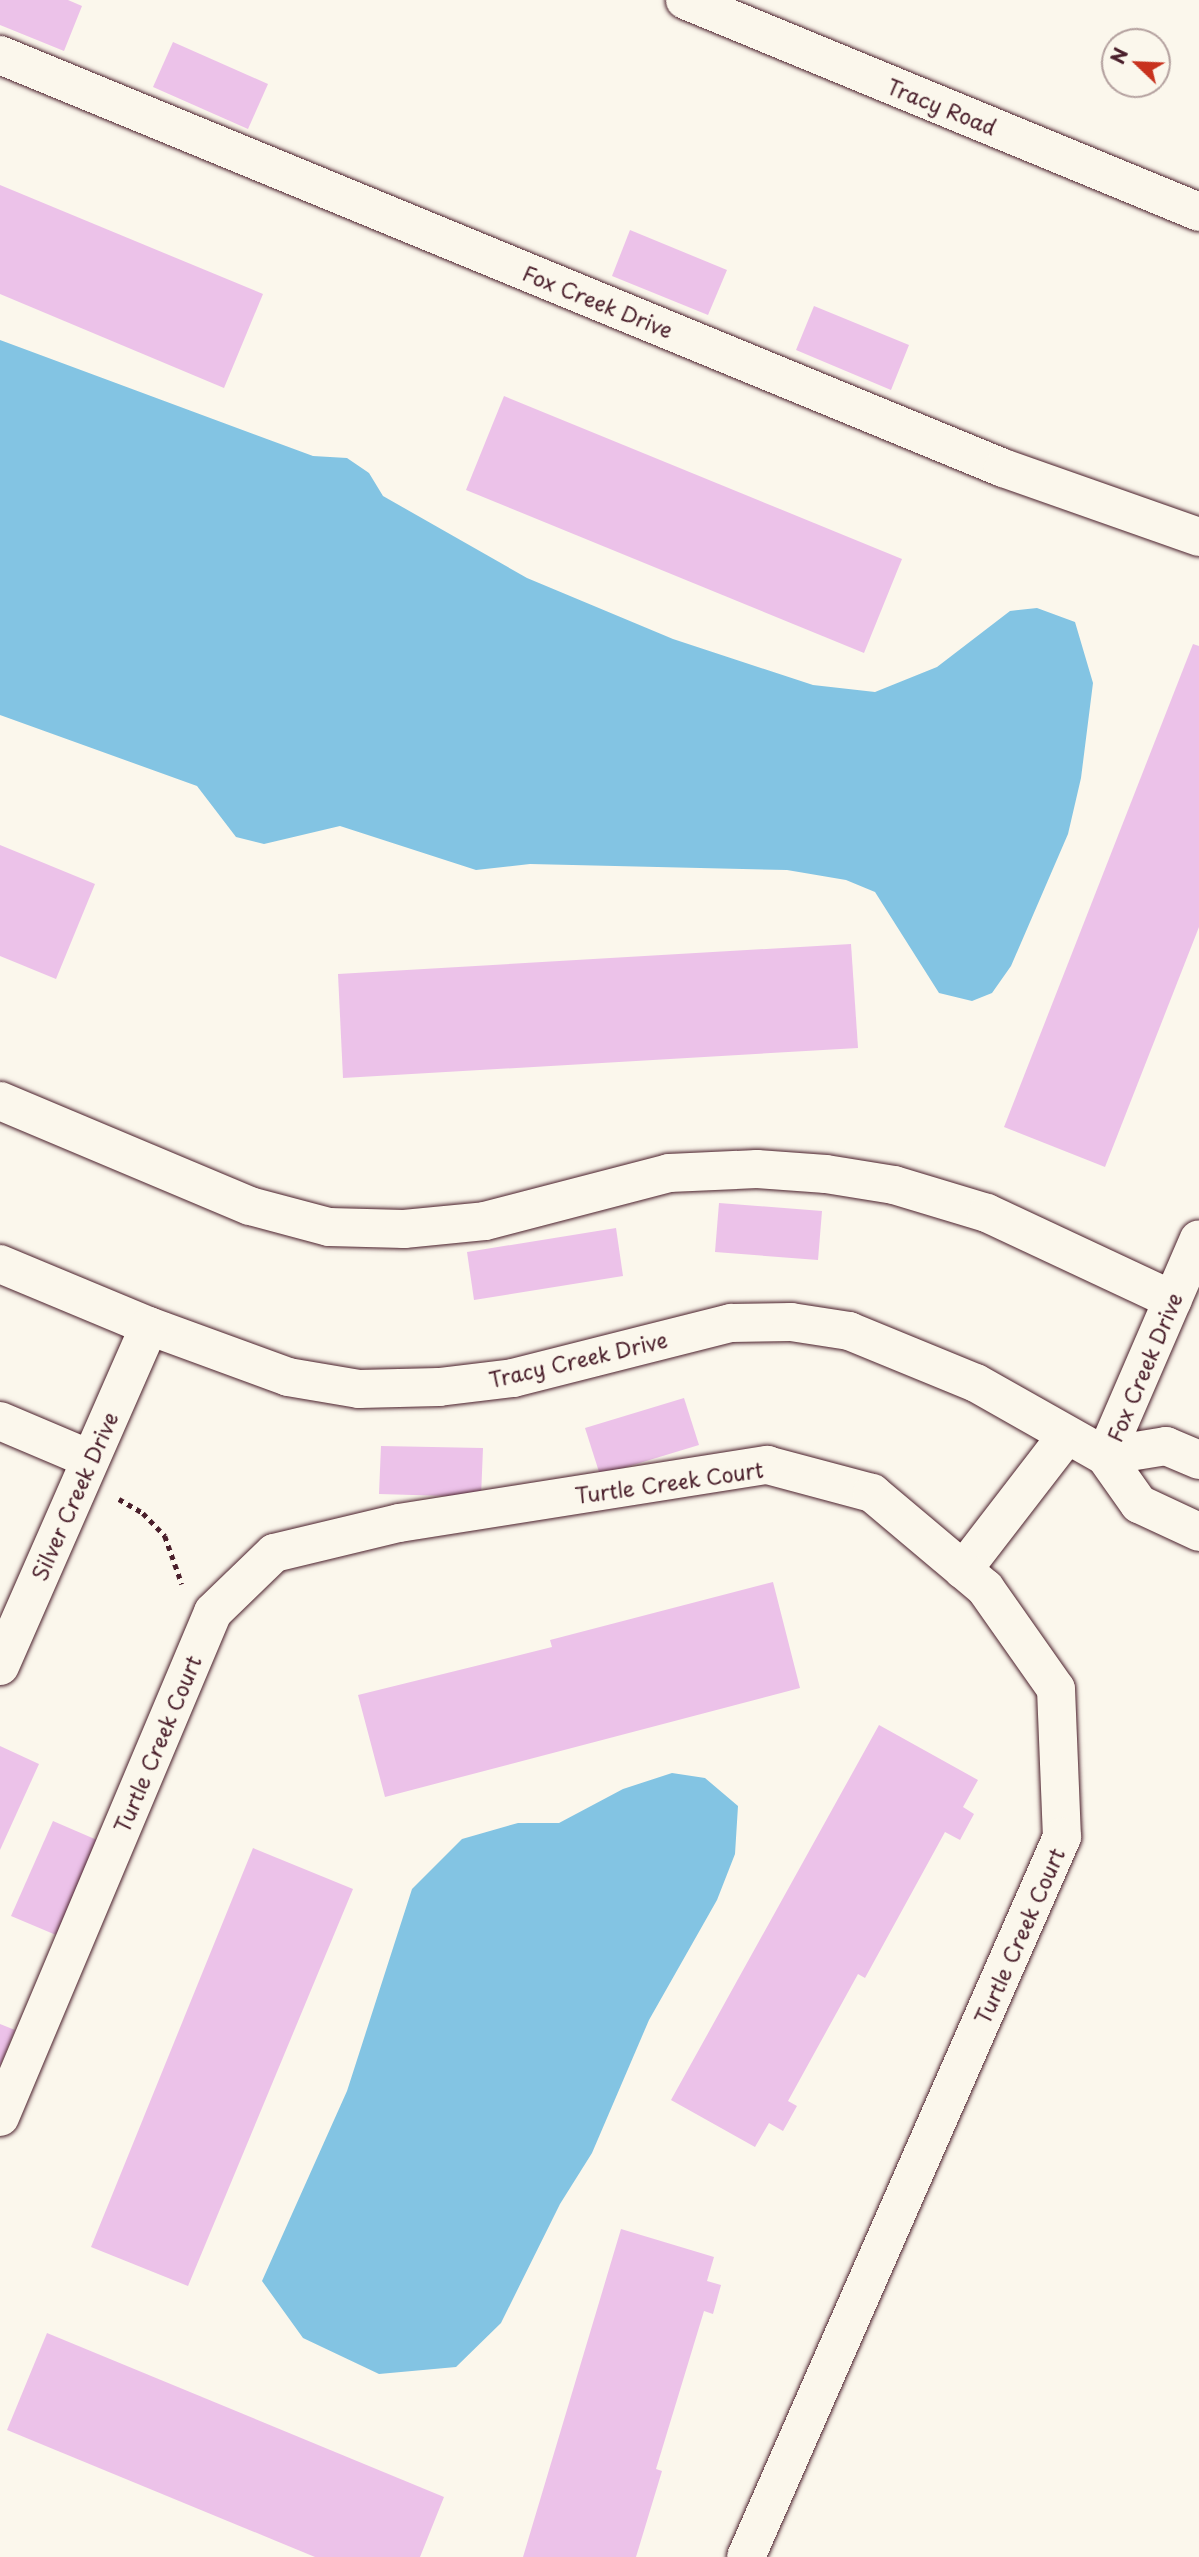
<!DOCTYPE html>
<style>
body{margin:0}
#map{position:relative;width:1199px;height:2557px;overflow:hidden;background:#fbf7ec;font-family:"Playpen Sans",sans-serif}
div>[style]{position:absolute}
.water>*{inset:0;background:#83c4e3}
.building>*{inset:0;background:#ecc2e9}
.path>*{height:4.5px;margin-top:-2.25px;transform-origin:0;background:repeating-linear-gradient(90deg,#4a1f2b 0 5px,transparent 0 10px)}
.roads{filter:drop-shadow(0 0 2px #4a1f2b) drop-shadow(0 0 2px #4a1f2b)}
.street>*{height:38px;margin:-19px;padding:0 19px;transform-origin:19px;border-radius:19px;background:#fbf7ec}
.secondary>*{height:38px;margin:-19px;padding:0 19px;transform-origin:19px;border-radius:19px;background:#fbf7ec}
span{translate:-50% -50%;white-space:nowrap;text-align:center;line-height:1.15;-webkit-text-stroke:5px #fbf7ec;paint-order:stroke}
.street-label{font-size:21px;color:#4a1f2b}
.north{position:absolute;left:1101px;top:28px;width:70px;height:70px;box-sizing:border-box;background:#fbf7ec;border:2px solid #b4a19f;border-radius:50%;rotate:293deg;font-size:19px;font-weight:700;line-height:28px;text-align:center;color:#4a1f2b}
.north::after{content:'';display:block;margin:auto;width:24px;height:32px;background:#c8321e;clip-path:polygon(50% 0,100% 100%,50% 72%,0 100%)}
</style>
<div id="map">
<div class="water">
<div style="clip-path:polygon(0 340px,313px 456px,347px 458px,369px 473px,383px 496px,527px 578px,673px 639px,813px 685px,875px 692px,937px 667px,1010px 611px,1037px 608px,1075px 622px,1093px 683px,1081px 778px,1068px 834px,1011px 966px,992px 993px,972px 1001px,939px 993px,875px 892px,846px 880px,787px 870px,530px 864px,476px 870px,340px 826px,264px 844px,236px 837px,197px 786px,0 715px)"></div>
<div style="clip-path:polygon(672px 1773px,705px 1778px,738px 1806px,735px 1854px,717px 1900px,649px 2020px,592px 2153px,560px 2204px,501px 2323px,456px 2367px,379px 2374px,303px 2338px,262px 2281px,347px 2091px,412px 1889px,462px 1839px,518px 1823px,559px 1823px,623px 1789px)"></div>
</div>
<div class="building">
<div style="clip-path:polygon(0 0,68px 0,82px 6px,64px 51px,0 25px)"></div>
<div style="clip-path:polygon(173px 42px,268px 84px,248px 129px,153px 87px)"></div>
<div style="clip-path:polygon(0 185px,263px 294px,224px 388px,0 294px)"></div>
<div style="clip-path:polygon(630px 230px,727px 270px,708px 315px,612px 276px)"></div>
<div style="clip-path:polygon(814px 306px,909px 345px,891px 390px,796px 350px)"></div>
<div style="clip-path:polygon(504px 396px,902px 559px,864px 653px,466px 490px)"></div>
<div style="clip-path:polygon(1193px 644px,1199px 646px,1199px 927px,1105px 1167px,1004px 1127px)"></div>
<div style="clip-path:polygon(0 845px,95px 884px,56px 979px,0 956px)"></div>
<div style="clip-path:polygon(851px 944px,858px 1048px,343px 1078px,338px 974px)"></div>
<div style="clip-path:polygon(719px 1203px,822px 1211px,818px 1260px,715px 1252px)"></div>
<div style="clip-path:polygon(616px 1228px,623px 1276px,474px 1300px,467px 1252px)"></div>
<div style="clip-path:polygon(684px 1398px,699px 1445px,600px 1475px,585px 1428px)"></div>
<div style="clip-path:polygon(381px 1446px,483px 1448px,481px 1497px,379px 1494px)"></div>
<div style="clip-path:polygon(773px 1582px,800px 1688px,385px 1797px,358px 1695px,552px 1647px,550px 1640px)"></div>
<div style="clip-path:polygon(879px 1725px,978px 1780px,963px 1807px,974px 1814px,960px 1840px,945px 1832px,865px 1978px,858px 1974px,788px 2101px,797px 2106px,783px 2131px,769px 2123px,755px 2147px,671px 2100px)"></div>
<div style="clip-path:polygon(0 1746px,39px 1764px,0 1850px)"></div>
<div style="clip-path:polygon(53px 1821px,97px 1840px,56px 1935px,11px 1916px)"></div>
<div style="clip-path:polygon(253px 1848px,353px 1889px,188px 2286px,91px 2247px)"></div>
<div style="clip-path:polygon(0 2024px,15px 2030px,0 2066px)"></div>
<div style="clip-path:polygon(621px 2229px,714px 2257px,707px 2281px,721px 2285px,713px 2314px,704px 2311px,656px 2469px,662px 2471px,636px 2557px,523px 2557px)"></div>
<div style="clip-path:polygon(47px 2333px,444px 2497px,420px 2557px,315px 2557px,7px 2430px)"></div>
</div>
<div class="path">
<div style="left:119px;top:1499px;width:28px;rotate:30deg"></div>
<div style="left:143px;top:1513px;width:32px;rotate:46deg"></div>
<div style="left:165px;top:1536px;width:51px;rotate:70.5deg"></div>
</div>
<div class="roads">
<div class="street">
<div style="left:0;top:55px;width:1085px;rotate:22.38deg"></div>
<div style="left:1003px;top:468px;width:208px;rotate:19.4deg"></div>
<div style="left:0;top:1101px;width:271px;rotate:22.8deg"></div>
<div style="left:250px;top:1206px;width:82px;rotate:14.9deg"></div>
<div style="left:329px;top:1227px;width:75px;rotate:1.5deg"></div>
<div style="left:404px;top:1229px;width:81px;rotate:-5.6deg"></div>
<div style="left:485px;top:1221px;width:190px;rotate:-14.6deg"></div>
<div style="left:669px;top:1173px;width:88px;rotate:-2.6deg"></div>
<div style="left:757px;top:1169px;width:69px;rotate:4.1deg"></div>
<div style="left:826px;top:1174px;width:69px;rotate:9.2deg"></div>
<div style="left:894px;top:1185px;width:97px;rotate:16.8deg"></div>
<div style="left:987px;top:1213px;width:205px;rotate:25.1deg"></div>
<div style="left:0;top:1264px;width:161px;rotate:22.6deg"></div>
<div style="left:149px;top:1326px;width:148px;rotate:20.1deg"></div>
<div style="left:288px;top:1377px;width:72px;rotate:9.6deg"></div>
<div style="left:359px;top:1389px;width:80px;rotate:-1.4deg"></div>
<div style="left:439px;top:1387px;width:75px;rotate:-6.9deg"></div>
<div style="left:513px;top:1378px;width:225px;rotate:-14.2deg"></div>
<div style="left:731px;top:1323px;width:60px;rotate:-1deg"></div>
<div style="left:791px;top:1322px;width:59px;rotate:8.8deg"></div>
<div style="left:849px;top:1331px;width:137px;rotate:22.3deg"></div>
<div style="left:976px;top:1383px;width:148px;rotate:29.5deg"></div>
<div style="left:1105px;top:1456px;width:59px;rotate:54.7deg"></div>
<div style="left:1139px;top:1504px;width:66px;rotate:25deg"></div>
<div style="left:0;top:1421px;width:98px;rotate:22.9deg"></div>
<div style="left:1105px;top:1456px;width:236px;rotate:-66.6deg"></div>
<div style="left:1105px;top:1456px;width:62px;rotate:-9.3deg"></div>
<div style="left:1166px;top:1446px;width:36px;rotate:23deg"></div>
<div style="left:963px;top:1570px;width:170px;rotate:-52.4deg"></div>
<div style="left:0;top:1666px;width:371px;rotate:-66.3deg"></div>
<div style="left:0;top:2117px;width:548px;rotate:-67.13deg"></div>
<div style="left:213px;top:1612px;width:85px;rotate:-44deg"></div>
<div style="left:274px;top:1553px;width:129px;rotate:-13.5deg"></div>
<div style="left:399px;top:1523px;width:373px;rotate:-9deg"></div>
<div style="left:767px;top:1465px;width:109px;rotate:14.9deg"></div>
<div style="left:872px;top:1493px;width:148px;rotate:40.1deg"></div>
<div style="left:985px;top:1588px;width:123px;rotate:54.9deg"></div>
<div style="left:1056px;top:1689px;width:148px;rotate:87.7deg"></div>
<div style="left:1062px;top:1837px;width:786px;rotate:113.7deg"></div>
</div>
<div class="secondary">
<div style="left:685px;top:0;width:556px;rotate:22.41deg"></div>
</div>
</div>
<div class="street-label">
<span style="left:942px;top:106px;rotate:22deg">Tracy Road</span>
<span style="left:598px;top:301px;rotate:22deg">Fox Creek Drive</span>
<span style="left:578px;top:1359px;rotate:-13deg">Tracy Creek Drive</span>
<span style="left:1144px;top:1367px;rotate:-67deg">Fox Creek Drive</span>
<span style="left:669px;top:1482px;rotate:-8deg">Turtle Creek Court</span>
<span style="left:74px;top:1496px;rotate:-66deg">Silver Creek Drive</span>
<span style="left:157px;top:1744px;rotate:-67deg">Turtle Creek Court</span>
<span style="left:1019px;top:1936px;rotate:-66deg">Turtle Creek Court</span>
</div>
<div class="north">N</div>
</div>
